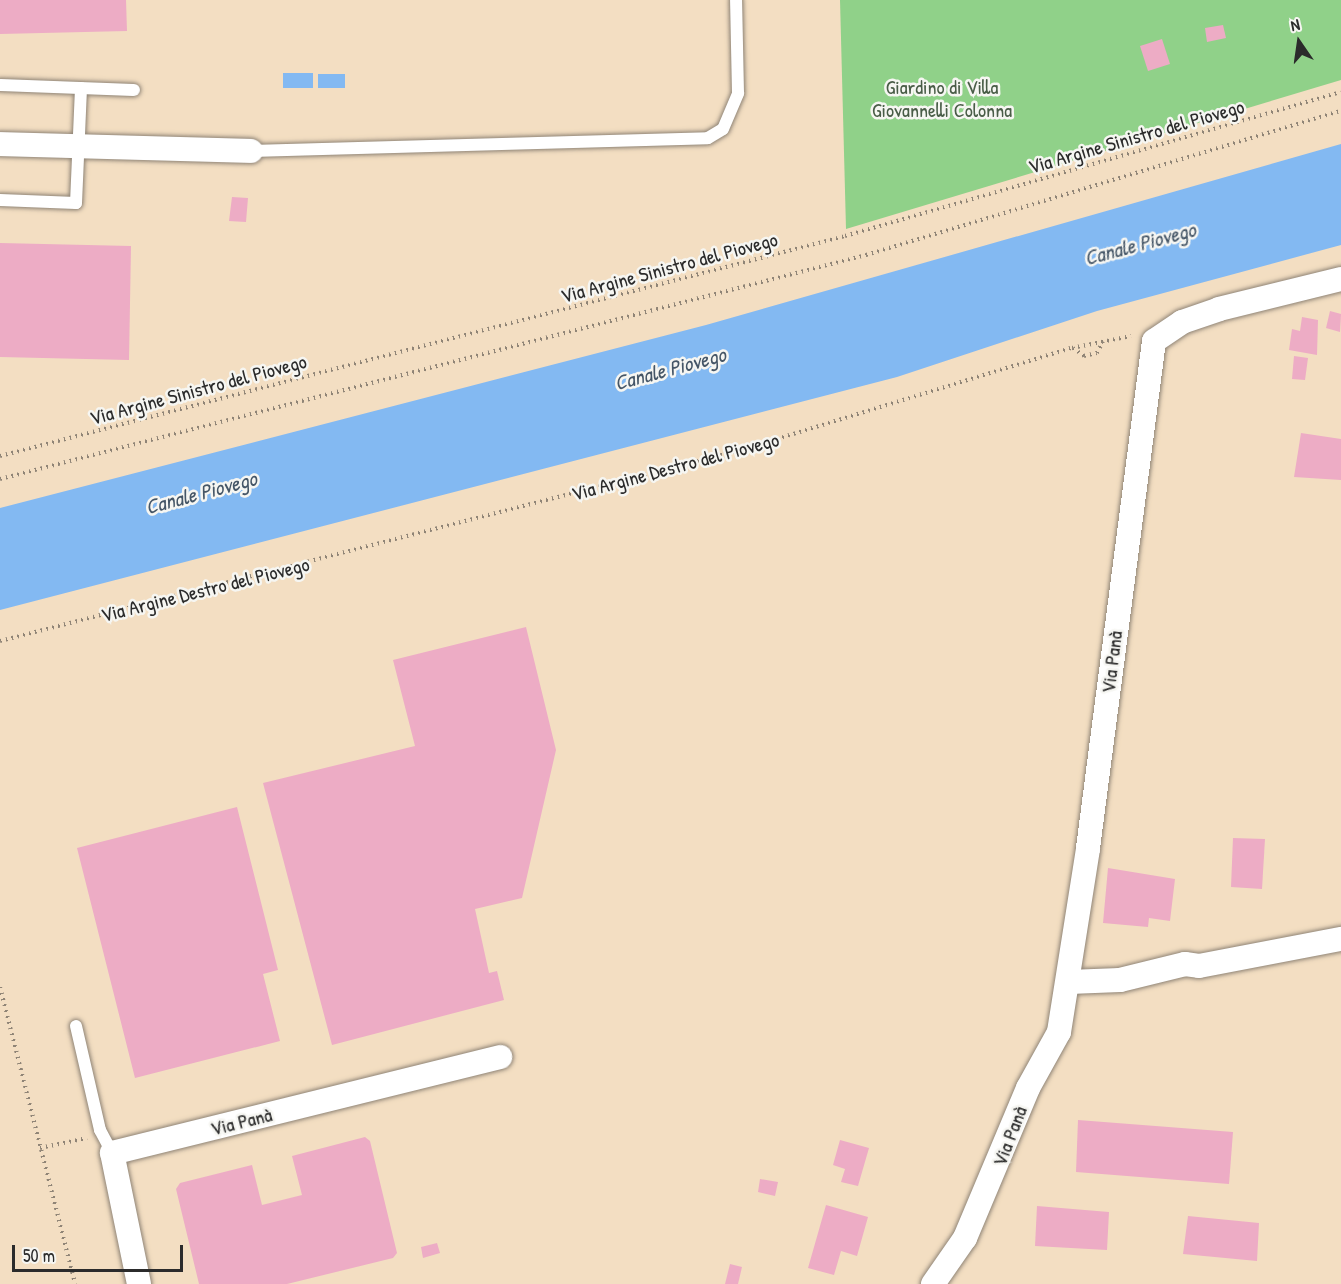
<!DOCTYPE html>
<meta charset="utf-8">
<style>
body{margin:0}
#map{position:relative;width:1341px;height:1284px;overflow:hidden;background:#f3dec2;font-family:"Patrick Hand",sans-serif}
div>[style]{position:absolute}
.green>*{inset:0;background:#90d189}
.water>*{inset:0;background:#83b9f2}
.building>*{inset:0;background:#edacc5}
.path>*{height:4px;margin-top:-2px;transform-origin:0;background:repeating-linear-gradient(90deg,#8f8476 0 1.5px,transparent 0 6px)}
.roads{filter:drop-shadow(0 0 2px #8f8476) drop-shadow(0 0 2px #8f8476)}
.service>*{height:12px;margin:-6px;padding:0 6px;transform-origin:6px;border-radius:6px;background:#fff}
.minor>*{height:24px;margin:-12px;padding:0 12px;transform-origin:12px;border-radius:12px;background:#fff}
span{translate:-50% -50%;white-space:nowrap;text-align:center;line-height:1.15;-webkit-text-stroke:5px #f6f6f2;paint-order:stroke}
.park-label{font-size:20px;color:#495d47}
.street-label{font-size:20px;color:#2b2b2b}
.water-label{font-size:21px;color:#455667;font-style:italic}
.north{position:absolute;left:1269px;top:12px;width:60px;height:60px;-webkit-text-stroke:4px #f6f6f2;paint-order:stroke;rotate:347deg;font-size:16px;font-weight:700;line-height:24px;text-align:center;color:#2b2b2b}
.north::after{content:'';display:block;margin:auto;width:21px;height:27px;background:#2b2b2b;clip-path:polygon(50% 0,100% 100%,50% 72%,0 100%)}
.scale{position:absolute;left:12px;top:1245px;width:171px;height:27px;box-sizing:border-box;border:3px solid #2b2b2b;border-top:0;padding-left:8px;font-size:18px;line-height:21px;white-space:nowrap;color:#2b2b2b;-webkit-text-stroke:4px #f6f6f2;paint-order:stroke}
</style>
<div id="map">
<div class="green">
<div style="clip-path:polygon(840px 0,1341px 0,1341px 80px,846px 229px)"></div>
</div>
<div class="water">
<div style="clip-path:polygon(283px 73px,313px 73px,313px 88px,283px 88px)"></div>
<div style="clip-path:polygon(318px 74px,345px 74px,345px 88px,318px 88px)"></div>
<div style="clip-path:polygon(1341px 144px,1341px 245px,1097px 311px,897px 377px,0 610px,0 508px,706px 325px)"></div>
</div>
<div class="building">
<div style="clip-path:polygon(0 0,126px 0,127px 31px,0 34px)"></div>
<div style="clip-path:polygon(1223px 25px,1226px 38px,1207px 42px,1205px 28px)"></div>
<div style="clip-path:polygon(1162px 39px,1170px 64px,1148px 71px,1140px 46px)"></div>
<div style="clip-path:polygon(232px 197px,248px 198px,246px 222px,229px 221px)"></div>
<div style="clip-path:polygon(0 243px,131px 246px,129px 360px,0 357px)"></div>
<div style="clip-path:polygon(1330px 311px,1341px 314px,1340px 332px,1326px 328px)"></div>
<div style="clip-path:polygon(1302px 317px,1318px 320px,1317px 355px,1289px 350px,1292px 329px,1300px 331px)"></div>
<div style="clip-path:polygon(1294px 356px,1308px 358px,1305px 380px,1292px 379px)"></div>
<div style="clip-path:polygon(1301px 433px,1341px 439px,1341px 480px,1294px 477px)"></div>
<div style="clip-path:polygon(526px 627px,556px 750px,522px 898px,475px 909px,489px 973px,497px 971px,504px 1000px,332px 1045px,263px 783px,415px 746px,393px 660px)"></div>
<div style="clip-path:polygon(237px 807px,278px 970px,263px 974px,280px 1041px,135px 1078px,77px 848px)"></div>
<div style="clip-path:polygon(1233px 838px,1265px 839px,1262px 889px,1231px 887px)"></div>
<div style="clip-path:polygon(1108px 868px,1175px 879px,1170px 921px,1149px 918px,1148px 927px,1103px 923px)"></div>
<div style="clip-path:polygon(1078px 1120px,1233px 1132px,1229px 1184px,1076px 1172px)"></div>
<div style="clip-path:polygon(365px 1137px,370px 1141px,397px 1253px,393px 1258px,287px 1284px,199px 1284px,176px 1189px,180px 1183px,252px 1165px,262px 1205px,302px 1195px,292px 1156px)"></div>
<div style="clip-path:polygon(840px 1140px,869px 1148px,858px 1186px,841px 1182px,845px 1169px,833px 1165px)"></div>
<div style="clip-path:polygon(760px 1179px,778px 1182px,775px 1196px,758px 1192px)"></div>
<div style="clip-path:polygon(826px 1205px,868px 1217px,857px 1256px,841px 1251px,834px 1275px,808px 1268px)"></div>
<div style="clip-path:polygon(1037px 1206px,1109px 1212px,1107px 1250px,1035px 1246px)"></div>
<div style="clip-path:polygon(1188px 1216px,1259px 1223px,1257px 1261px,1183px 1254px)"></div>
<div style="clip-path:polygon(437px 1243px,440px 1253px,423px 1258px,421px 1247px)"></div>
<div style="clip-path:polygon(730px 1264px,742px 1267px,738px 1284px,725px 1284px)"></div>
</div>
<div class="path">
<div style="left:1073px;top:348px;width:14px;rotate:36deg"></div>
<div style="left:1084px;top:356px;width:13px;rotate:-13deg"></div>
<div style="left:1097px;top:353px;width:13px;rotate:-63deg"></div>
<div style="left:0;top:456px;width:873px;rotate:-14.59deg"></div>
<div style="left:845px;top:236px;width:516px;rotate:-16.19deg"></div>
<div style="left:0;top:479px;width:895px;rotate:-14.5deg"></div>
<div style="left:866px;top:255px;width:496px;rotate:-16.9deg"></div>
<div style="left:0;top:641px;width:772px;rotate:-14.47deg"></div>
<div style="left:748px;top:448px;width:339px;rotate:-17.2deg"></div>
<div style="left:1072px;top:348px;width:60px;rotate:-11.5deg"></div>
<div style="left:0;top:987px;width:306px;rotate:75.8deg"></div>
<div style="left:40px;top:1148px;width:48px;rotate:-12deg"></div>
</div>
<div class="roads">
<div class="service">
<div style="left:0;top:85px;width:134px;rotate:2.1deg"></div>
<div style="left:251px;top:151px;width:457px;rotate:-1.6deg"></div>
<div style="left:708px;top:138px;width:17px;rotate:-31deg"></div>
<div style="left:723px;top:129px;width:39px;rotate:-67deg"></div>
<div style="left:738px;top:93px;width:93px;rotate:-91.2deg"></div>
<div style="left:0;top:200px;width:76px;rotate:2.3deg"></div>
<div style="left:76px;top:203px;width:115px;rotate:-87.5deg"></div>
<div style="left:76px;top:1026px;width:107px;rotate:77deg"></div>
<div style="left:100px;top:1130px;width:26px;rotate:62deg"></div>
</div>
<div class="minor">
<div style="left:0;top:144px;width:251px;rotate:1.6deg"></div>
<div style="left:1069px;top:982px;width:51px;rotate:-2.2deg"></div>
<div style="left:1120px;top:980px;width:67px;rotate:-13.8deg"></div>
<div style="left:1185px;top:964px;width:14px;rotate:8deg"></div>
<div style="left:1199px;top:966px;width:145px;rotate:-10.8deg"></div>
<div style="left:139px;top:1284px;width:134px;rotate:-101.6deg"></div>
<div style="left:112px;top:1153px;width:400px;rotate:-13.9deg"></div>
<div style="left:933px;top:1284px;width:56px;rotate:-55.2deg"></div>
<div style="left:965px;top:1238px;width:163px;rotate:-67.2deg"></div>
<div style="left:1028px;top:1088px;width:64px;rotate:-61deg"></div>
<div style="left:1059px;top:1032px;width:186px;rotate:-81deg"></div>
<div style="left:1088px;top:848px;width:511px;rotate:-82.58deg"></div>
<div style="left:1154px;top:341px;width:34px;rotate:-34deg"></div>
<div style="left:1182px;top:322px;width:39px;rotate:-19deg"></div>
<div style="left:1219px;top:309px;width:126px;rotate:-13.8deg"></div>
</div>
</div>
<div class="park-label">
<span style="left:942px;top:98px">Giardino di Villa<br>Giovannelli Colonna</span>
</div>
<div class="street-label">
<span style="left:1136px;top:136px;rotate:-16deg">Via Argine Sinistro del Piovego</span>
<span style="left:669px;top:267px;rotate:-15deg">Via Argine Sinistro del Piovego</span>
<span style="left:198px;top:389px;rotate:-15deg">Via Argine Sinistro del Piovego</span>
<span style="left:675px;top:466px;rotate:-15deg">Via Argine Destro del Piovego</span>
<span style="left:205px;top:589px;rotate:-14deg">Via Argine Destro del Piovego</span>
<span style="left:1111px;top:662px;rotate:-83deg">Via Panà</span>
<span style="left:241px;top:1121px;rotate:-14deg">Via Panà</span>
<span style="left:1009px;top:1136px;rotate:-69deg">Via Panà</span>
</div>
<div class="water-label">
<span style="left:1140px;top:244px;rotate:-15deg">Canale Piovego</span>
<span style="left:670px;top:369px;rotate:-15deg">Canale Piovego</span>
<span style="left:201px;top:493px;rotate:-15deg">Canale Piovego</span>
</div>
<div class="north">N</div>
<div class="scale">50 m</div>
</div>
